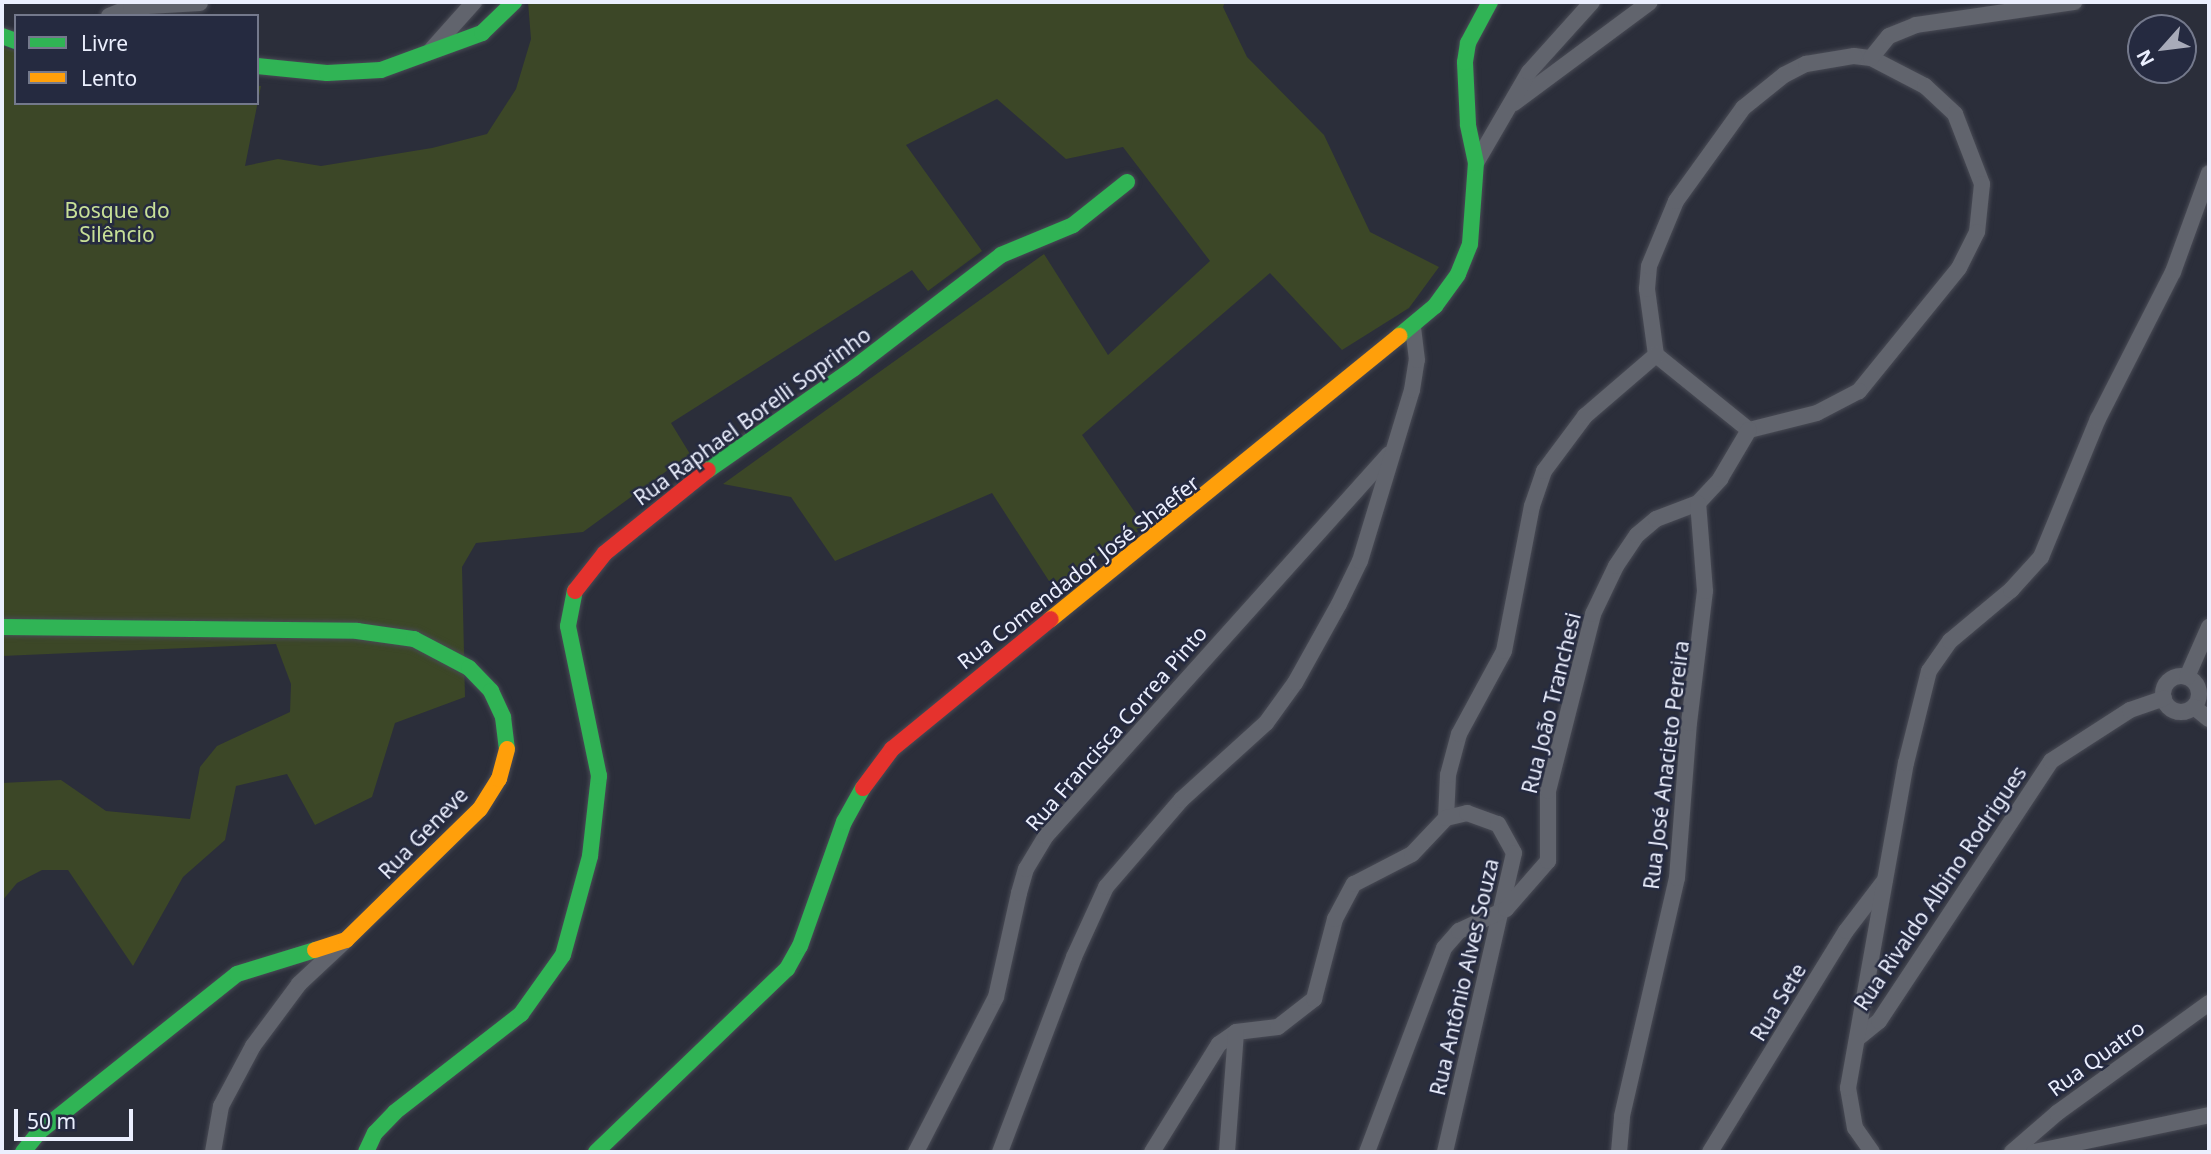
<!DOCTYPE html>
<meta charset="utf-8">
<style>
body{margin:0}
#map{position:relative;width:2211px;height:1154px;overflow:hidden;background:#2b2e3a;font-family:"Noto Sans",sans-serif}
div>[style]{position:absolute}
.green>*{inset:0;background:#3c4727}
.roads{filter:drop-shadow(0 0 2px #494b55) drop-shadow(0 0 2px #494b55)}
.street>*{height:16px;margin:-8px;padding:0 8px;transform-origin:8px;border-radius:8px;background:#61646d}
.street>.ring{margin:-8px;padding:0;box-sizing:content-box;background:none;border:16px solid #61646d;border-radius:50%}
.fast>*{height:16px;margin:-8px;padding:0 8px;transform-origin:8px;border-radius:8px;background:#30b455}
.slow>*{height:16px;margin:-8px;padding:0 8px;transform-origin:8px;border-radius:8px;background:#ff9f0a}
.jam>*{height:16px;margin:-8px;padding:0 8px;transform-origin:8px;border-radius:8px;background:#e5322d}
span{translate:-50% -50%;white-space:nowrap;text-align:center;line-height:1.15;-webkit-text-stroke:5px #252a40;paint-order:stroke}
.park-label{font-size:21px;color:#c8e097}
.street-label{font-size:21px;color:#ebeffe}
.frame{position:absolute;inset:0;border:4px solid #ebeffe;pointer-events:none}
.legend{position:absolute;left:14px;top:14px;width:245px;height:91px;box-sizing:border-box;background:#252a40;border:2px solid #74798c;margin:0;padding:9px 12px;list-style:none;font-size:21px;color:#ebeffe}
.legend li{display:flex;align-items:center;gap:14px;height:35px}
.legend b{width:35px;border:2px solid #74798c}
.north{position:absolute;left:2127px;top:14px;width:70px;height:70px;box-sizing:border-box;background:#252a40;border:2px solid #74798c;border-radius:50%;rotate:242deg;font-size:19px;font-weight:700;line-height:28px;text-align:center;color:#ebeffe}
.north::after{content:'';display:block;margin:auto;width:24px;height:32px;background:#a8abb9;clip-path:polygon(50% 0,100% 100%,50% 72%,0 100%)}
.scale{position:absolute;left:14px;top:1109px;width:119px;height:32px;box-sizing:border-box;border:4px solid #ebeffe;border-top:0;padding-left:9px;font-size:21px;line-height:24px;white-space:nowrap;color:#ebeffe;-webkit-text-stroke:5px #252a40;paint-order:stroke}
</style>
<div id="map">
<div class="green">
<div style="clip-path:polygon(528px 2px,1225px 2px,1223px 7px,1247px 57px,1324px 135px,1370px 232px,1439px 267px,1409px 308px,1342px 350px,1270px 273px,1082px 435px,1145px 527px,1090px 561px,1060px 598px,992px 493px,835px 561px,791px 497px,723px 484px,1044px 254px,1108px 355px,1210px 261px,1123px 147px,1066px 159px,997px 99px,906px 145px,982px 251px,928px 291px,912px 270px,671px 423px,690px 454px,583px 532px,476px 543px,462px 567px,465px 697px,395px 723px,372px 797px,315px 825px,287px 774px,236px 786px,225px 840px,183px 877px,133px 966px,68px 870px,42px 870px,17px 883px,2px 901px,2px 783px,61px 780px,106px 811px,190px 819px,200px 767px,217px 746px,290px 712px,291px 684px,276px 644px,2px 656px,2px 47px,16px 51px,16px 103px,257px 103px,257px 86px,261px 86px,245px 166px,278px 159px,321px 166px,432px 148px,487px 134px,516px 89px,531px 39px)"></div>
</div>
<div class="roads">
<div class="street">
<div style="left:109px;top:16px;width:24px;rotate:-22deg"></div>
<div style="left:131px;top:7px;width:69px;rotate:-3.3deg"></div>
<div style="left:432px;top:49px;width:63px;rotate:-48.2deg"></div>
<div style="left:1854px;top:56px;width:17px;rotate:7deg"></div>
<div style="left:1871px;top:58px;width:61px;rotate:27.4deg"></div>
<div style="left:1925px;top:86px;width:41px;rotate:43deg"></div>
<div style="left:1955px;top:114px;width:75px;rotate:68.9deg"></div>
<div style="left:1982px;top:184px;width:48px;rotate:95.9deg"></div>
<div style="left:1977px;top:232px;width:40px;rotate:116.6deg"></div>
<div style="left:1959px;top:268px;width:159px;rotate:129.1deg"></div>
<div style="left:1859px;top:391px;width:47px;rotate:152.4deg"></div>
<div style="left:1817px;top:413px;width:70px;rotate:166deg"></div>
<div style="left:1749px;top:430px;width:119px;rotate:-141.1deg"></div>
<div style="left:1656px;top:355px;width:67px;rotate:-97.8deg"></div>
<div style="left:1647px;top:289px;width:23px;rotate:-85deg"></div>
<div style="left:1649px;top:266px;width:70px;rotate:-67.4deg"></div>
<div style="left:1676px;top:201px;width:115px;rotate:-54.2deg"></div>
<div style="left:1743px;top:108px;width:53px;rotate:-38.8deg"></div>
<div style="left:1784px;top:75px;width:25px;rotate:-27deg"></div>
<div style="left:1806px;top:64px;width:49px;rotate:-9.5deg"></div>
<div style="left:1871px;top:58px;width:28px;rotate:-51deg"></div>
<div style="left:1889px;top:36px;width:29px;rotate:-22deg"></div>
<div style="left:1916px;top:25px;width:160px;rotate:-8.3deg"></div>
<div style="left:1514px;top:103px;width:169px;rotate:-36.6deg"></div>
<div style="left:1476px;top:163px;width:105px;rotate:-59.8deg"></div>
<div style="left:1529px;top:72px;width:94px;rotate:-48deg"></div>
<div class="ring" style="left:2163px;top:676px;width:20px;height:20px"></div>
<div style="left:2187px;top:677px;width:55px;rotate:-66.3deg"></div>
<div style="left:2194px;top:707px;width:19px;rotate:39deg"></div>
<div style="left:1446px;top:818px;width:43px;rotate:-87.3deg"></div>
<div style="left:1448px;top:775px;width:42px;rotate:-75deg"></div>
<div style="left:1459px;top:734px;width:94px;rotate:-61.5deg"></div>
<div style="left:1504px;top:651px;width:148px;rotate:-79.1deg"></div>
<div style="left:1532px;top:506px;width:37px;rotate:-71deg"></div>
<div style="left:1544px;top:471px;width:69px;rotate:-53.3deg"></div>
<div style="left:1585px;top:416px;width:94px;rotate:-40.7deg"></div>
<div style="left:1858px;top:1038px;width:27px;rotate:-39deg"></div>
<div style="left:1879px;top:1021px;width:312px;rotate:-56.5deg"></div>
<div style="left:2051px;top:761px;width:94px;rotate:-32.8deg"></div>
<div style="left:2130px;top:710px;width:36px;rotate:-19deg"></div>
<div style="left:213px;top:1152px;width:47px;rotate:-80.1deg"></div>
<div style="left:221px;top:1106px;width:68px;rotate:-61.9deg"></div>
<div style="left:253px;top:1046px;width:77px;rotate:-53.4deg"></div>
<div style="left:299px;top:984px;width:62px;rotate:-43deg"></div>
<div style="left:916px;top:1152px;width:174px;rotate:-62.7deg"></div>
<div style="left:996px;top:997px;width:107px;rotate:-77.5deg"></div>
<div style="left:1019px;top:893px;width:25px;rotate:-74deg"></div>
<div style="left:1026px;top:869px;width:39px;rotate:-59deg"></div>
<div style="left:1046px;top:836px;width:513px;rotate:-48.08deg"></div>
<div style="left:1000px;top:1152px;width:209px;rotate:-69.2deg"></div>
<div style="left:1074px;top:957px;width:77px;rotate:-65.4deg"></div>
<div style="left:1106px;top:887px;width:115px;rotate:-49.2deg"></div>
<div style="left:1181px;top:800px;width:115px;rotate:-42.2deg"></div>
<div style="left:1266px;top:723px;width:49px;rotate:-54.1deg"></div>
<div style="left:1295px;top:683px;width:90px;rotate:-60.9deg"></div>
<div style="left:1339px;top:604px;width:48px;rotate:-64deg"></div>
<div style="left:1360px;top:561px;width:179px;rotate:-73.1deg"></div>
<div style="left:1412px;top:390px;width:30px;rotate:-81deg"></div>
<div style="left:1417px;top:360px;width:31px;rotate:-97deg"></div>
<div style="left:1152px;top:1152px;width:127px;rotate:-58.2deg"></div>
<div style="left:1219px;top:1044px;width:21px;rotate:-35deg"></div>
<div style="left:1236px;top:1032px;width:42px;rotate:-6.8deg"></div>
<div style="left:1278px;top:1027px;width:46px;rotate:-37.9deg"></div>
<div style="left:1314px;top:999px;width:83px;rotate:-75.3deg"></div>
<div style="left:1335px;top:919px;width:40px;rotate:-62deg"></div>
<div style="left:1354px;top:884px;width:65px;rotate:-27.3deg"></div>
<div style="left:1412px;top:854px;width:50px;rotate:-46.6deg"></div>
<div style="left:1446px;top:818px;width:22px;rotate:-13deg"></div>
<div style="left:1467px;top:813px;width:33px;rotate:20deg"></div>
<div style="left:1498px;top:824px;width:33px;rotate:61deg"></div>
<div style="left:1514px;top:853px;width:307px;rotate:103deg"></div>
<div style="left:1227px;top:1152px;width:120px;rotate:-85.7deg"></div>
<div style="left:1367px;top:1152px;width:218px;rotate:-69.3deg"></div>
<div style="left:1444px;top:948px;width:23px;rotate:-49deg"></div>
<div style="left:1459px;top:931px;width:52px;rotate:-25.1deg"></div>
<div style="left:1506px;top:909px;width:64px;rotate:-48.8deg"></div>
<div style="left:1548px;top:861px;width:70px;rotate:-90deg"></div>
<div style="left:1548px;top:791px;width:183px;rotate:-75.7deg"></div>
<div style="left:1593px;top:614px;width:53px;rotate:-64.4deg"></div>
<div style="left:1616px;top:566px;width:37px;rotate:-56deg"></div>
<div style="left:1637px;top:535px;width:25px;rotate:-40deg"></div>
<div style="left:1656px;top:519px;width:45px;rotate:-20.9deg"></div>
<div style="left:1698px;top:503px;width:33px;rotate:-47deg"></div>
<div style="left:1720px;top:479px;width:57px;rotate:-59.4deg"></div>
<div style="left:1619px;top:1152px;width:36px;rotate:-85deg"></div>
<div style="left:1622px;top:1116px;width:244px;rotate:-77deg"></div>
<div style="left:1677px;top:878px;width:155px;rotate:-85.6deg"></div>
<div style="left:1689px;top:723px;width:133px;rotate:-83.1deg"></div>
<div style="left:1705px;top:591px;width:88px;rotate:-94.5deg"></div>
<div style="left:1710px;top:1152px;width:259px;rotate:-58.4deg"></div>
<div style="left:1846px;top:931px;width:64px;rotate:-52.6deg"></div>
<div style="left:1872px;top:1152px;width:29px;rotate:-125deg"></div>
<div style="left:1855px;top:1128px;width:41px;rotate:-99.9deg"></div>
<div style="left:1848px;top:1088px;width:330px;rotate:-79.9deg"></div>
<div style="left:1906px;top:763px;width:95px;rotate:-76deg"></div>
<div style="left:1929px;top:671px;width:37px;rotate:-55deg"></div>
<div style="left:1950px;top:641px;width:80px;rotate:-39.9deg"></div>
<div style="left:2011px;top:590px;width:45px;rotate:-47.7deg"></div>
<div style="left:2041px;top:557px;width:149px;rotate:-67.6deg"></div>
<div style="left:2098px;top:419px;width:165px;rotate:-63deg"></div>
<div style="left:2173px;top:272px;width:105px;rotate:-70deg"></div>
<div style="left:2012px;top:1152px;width:60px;rotate:-40.9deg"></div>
<div style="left:2057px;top:1113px;width:188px;rotate:-35.9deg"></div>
<div style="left:2034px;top:1152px;width:179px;rotate:-11.9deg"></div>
</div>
<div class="fast">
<div style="left:2px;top:36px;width:15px;rotate:20deg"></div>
<div style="left:257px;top:66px;width:70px;rotate:5.7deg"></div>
<div style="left:327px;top:73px;width:54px;rotate:-3.2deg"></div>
<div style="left:381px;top:70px;width:108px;rotate:-20.1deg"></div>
<div style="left:482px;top:33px;width:45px;rotate:-44.1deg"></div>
<div style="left:1399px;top:336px;width:47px;rotate:-39.8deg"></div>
<div style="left:1435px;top:306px;width:39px;rotate:-54deg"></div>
<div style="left:1458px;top:274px;width:32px;rotate:-68deg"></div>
<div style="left:1470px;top:244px;width:81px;rotate:-85.8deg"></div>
<div style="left:1476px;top:163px;width:40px;rotate:-102deg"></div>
<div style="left:1468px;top:124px;width:62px;rotate:-92.8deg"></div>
<div style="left:1465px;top:62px;width:19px;rotate:-81deg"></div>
<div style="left:1468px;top:43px;width:47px;rotate:-61.8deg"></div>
<div style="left:708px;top:470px;width:178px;rotate:-34.9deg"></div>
<div style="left:854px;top:368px;width:185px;rotate:-37.5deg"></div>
<div style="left:1001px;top:255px;width:78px;rotate:-22.6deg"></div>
<div style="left:1073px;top:225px;width:69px;rotate:-38.5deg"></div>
<div style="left:2px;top:627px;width:355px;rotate:0.6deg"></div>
<div style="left:357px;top:631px;width:58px;rotate:8deg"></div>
<div style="left:414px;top:639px;width:62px;rotate:27.8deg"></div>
<div style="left:469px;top:668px;width:32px;rotate:46deg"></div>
<div style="left:491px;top:691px;width:29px;rotate:65deg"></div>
<div style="left:503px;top:717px;width:32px;rotate:83deg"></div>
<div style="left:23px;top:1152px;width:26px;rotate:-51deg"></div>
<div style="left:39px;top:1132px;width:253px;rotate:-38.6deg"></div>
<div style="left:237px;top:974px;width:82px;rotate:-17.1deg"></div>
<div style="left:366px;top:1152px;width:21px;rotate:-65deg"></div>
<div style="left:375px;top:1133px;width:29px;rotate:-46deg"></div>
<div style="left:395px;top:1112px;width:160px;rotate:-37.9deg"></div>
<div style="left:521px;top:1014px;width:72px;rotate:-54.6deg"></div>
<div style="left:563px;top:955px;width:103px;rotate:-74.7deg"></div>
<div style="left:590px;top:856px;width:81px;rotate:-83.6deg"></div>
<div style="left:599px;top:776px;width:153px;rotate:-101.7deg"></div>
<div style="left:568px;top:626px;width:36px;rotate:-79deg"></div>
<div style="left:596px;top:1152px;width:265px;rotate:-43.8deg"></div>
<div style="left:787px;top:969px;width:26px;rotate:-61deg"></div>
<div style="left:800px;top:946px;width:132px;rotate:-70.5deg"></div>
<div style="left:844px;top:822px;width:39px;rotate:-61deg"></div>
</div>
<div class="slow">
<div style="left:1051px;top:619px;width:449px;rotate:-39.1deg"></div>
<div style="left:315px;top:950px;width:33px;rotate:-18deg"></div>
<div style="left:346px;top:940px;width:187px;rotate:-44.4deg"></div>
<div style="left:480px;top:809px;width:36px;rotate:-58deg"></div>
<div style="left:499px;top:779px;width:31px;rotate:-75deg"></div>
</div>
<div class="jam">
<div style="left:575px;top:591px;width:48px;rotate:-51.7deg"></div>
<div style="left:605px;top:553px;width:132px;rotate:-38.9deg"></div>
<div style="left:863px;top:788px;width:49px;rotate:-53.4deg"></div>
<div style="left:892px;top:749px;width:205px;rotate:-39.3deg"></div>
</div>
</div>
<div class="park-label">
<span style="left:117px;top:222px">Bosque do<br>Silêncio</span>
</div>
<div class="street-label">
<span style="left:752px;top:416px;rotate:-36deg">Rua Raphael Borelli Soprinho</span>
<span style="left:1078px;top:572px;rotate:-38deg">Rua Comendador José Shaefer</span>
<span style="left:1551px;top:703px;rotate:-76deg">Rua João Tranchesi</span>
<span style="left:1116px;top:728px;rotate:-49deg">Rua Francisca Correa Pinto</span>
<span style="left:1666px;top:765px;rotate:-83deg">Rua José Anacieto Pereira</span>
<span style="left:423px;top:833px;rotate:-46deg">Rua Geneve</span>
<span style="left:1940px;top:888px;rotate:-56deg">Rua Rivaldo Albino Rodrigues</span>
<span style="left:1464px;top:977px;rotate:-77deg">Rua Antônio Alves Souza</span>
<span style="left:1778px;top:1002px;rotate:-59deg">Rua Sete</span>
<span style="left:2096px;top:1058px;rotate:-36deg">Rua Quatro</span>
</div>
<div class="frame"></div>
<ul class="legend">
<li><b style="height:9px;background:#30b455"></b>Livre</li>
<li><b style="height:9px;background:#ff9f0a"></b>Lento</li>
</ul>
<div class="north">N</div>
<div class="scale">50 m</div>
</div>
